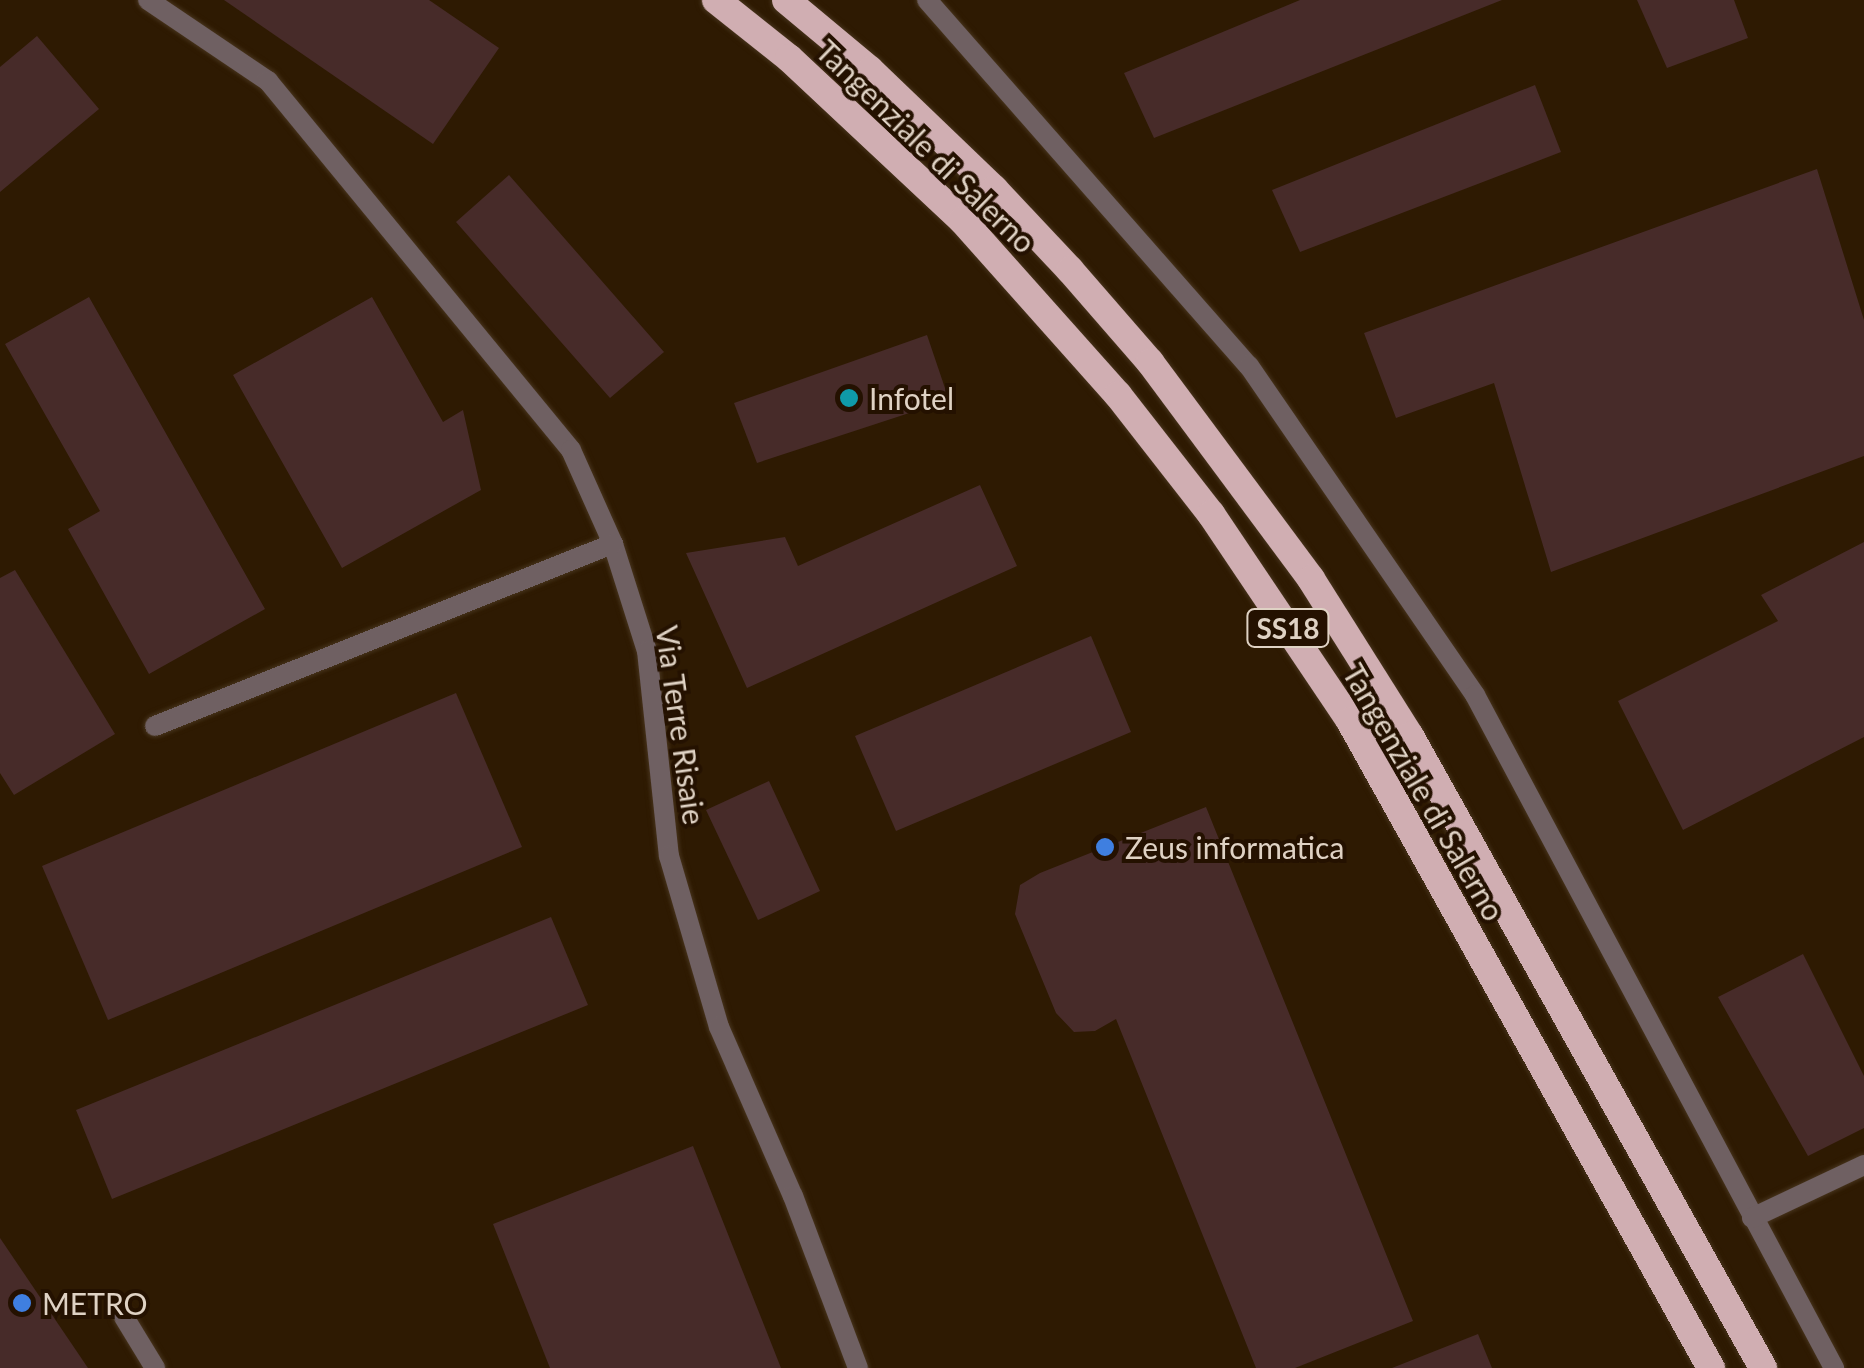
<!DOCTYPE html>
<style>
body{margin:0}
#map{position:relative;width:1864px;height:1368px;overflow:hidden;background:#2e1a02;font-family:Lato,sans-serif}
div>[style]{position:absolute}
.building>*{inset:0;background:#472b29}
.roads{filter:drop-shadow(0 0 2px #47341d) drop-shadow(0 0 2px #47341d)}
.minor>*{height:20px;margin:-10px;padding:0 10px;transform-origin:10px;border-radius:10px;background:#6f6062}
.trunk>*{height:28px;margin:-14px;padding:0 14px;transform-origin:14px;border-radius:14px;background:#d0aeb2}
.dots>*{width:28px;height:28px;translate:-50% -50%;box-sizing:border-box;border:5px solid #241100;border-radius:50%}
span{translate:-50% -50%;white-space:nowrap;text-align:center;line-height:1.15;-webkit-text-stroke:8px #241100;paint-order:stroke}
.shield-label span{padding:2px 8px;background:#241100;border:2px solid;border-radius:8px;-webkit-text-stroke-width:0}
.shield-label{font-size:28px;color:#dfd2c4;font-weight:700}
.street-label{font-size:30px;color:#dfd2c4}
.poi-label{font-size:30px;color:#dfd2c4}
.left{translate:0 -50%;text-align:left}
</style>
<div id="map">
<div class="building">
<div style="clip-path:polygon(224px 0,429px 0,499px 48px,433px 144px)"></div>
<div style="clip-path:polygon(1300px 0,1502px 0,1154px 138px,1124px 73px)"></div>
<div style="clip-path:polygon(1637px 0,1734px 0,1748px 38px,1667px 68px)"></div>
<div style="clip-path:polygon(37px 36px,99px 109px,0 192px,0 67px)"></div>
<div style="clip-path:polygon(1535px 85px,1561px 152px,1300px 252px,1272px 190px)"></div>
<div style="clip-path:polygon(1817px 169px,1864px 320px,1864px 456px,1551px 572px,1494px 383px,1396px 418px,1364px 333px)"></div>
<div style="clip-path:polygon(509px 175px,664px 352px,610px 398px,456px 222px)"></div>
<div style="clip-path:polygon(89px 297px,265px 609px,149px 674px,68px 529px,100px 511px,5px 344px)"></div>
<div style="clip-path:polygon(372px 297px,443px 422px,463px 410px,481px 490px,342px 568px,233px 375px)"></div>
<div style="clip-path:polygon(927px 335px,949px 400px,757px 463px,734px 403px)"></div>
<div style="clip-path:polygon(980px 485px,1017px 566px,747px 688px,686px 553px,785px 537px,798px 566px)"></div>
<div style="clip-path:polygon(1864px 542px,1864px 737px,1683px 830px,1618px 701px,1778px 621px,1761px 595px)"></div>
<div style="clip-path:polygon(15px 570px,115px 734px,14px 795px,0 773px,0 578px)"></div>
<div style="clip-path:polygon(1091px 636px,1131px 732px,896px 831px,855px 736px)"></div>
<div style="clip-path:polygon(456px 693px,522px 847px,108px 1020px,42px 866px)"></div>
<div style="clip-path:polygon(769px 781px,820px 891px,758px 920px,706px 810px)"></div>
<div style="clip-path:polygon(1206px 807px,1413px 1321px,1295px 1368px,1256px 1368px,1116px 1019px,1095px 1031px,1074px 1032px,1056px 1013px,1015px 914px,1020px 885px,1040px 873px)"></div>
<div style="clip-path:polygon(551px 917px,588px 1005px,112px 1199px,76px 1110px)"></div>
<div style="clip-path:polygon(1803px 954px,1864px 1076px,1864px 1128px,1808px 1156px,1718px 997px)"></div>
<div style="clip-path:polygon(693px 1146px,781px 1368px,550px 1368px,493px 1224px)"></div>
<div style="clip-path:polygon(0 1238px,88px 1368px,0 1368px)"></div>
<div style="clip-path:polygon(1478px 1334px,1492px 1368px,1392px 1368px)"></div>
</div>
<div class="roads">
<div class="minor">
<div style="left:148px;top:0;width:145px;rotate:34deg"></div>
<div style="left:268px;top:81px;width:477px;rotate:50.6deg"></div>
<div style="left:571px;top:450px;width:103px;rotate:65.9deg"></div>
<div style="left:613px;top:544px;width:112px;rotate:72.4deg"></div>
<div style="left:647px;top:651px;width:206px;rotate:83.9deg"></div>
<div style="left:669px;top:856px;width:178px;rotate:73.7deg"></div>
<div style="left:719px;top:1027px;width:184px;rotate:66.4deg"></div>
<div style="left:793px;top:1196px;width:184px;rotate:69.3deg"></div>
<div style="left:927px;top:0;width:487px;rotate:48.7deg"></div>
<div style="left:1249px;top:366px;width:399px;rotate:55.5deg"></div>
<div style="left:1475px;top:695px;width:763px;rotate:61.92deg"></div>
<div style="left:155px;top:726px;width:493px;rotate:-21.7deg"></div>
<div style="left:1752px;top:1218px;width:124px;rotate:-25.3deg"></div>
<div style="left:124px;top:1317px;width:60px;rotate:58.7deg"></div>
</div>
<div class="trunk">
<div style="left:716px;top:0;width:93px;rotate:38.5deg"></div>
<div style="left:789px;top:58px;width:237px;rotate:43.1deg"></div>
<div style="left:962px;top:220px;width:234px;rotate:48.3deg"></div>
<div style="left:1118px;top:395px;width:151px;rotate:52deg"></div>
<div style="left:1211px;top:514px;width:249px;rotate:56.1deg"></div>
<div style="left:1350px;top:721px;width:741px;rotate:60.84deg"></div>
<div style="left:786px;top:0;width:109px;rotate:39.8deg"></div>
<div style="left:870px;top:70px;width:172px;rotate:43.8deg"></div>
<div style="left:994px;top:189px;width:111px;rotate:46.8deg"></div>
<div style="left:1070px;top:270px;width:122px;rotate:49deg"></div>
<div style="left:1150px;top:362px;width:270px;rotate:53.4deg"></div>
<div style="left:1311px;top:579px;width:186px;rotate:57.8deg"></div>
<div style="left:1410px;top:736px;width:724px;rotate:60.81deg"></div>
</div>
</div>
<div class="dots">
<div style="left:849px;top:398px;background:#0f9aa8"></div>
<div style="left:1105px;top:847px;background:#3f7fe0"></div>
<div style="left:22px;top:1303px;background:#3f7fe0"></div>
</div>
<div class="shield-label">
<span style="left:1288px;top:628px">SS18</span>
</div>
<div class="street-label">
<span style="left:926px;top:146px;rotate:44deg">Tangenziale di Salerno</span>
<span style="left:681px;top:725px;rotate:82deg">Via Terre Risaie</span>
<span style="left:1424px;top:792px;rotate:60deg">Tangenziale di Salerno</span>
</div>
<div class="poi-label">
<span class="left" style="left:869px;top:398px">Infotel</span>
<span class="left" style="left:1125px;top:847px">Zeus informatica</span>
<span class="left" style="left:42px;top:1303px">METRO</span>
</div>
</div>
